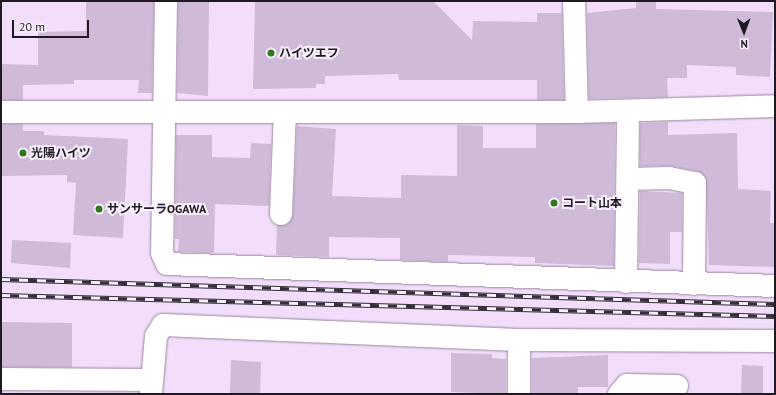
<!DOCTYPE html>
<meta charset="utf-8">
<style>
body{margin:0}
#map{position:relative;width:776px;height:395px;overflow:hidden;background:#f2defa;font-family:"PT Sans","Noto Sans JP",sans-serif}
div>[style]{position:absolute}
.building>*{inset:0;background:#cfbbd7}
.roads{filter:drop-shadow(0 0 1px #9986a0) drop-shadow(0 0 1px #9986a0)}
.minor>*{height:22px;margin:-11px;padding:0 11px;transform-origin:11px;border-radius:11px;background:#fff}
.rail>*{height:4.5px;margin-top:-2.25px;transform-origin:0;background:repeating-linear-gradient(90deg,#f8f0fc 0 9px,#362e3a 0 18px);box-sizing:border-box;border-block:1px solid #362e3a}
.dots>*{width:11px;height:11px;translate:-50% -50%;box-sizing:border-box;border:2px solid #f8f0fc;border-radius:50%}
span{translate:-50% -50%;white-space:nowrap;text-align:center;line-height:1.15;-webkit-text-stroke:4px #f8f0fc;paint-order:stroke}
.poi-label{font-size:12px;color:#201923;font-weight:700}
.left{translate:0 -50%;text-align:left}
.frame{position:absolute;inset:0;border:2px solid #201923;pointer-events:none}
.north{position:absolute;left:724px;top:12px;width:40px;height:40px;-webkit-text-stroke:3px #f8f0fc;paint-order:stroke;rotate:179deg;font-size:11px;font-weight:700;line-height:16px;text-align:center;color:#201923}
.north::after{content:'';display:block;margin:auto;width:14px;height:18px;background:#201923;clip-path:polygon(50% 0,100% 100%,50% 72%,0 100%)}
.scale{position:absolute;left:12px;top:20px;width:77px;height:18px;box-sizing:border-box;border:2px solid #201923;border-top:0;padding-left:5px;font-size:12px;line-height:14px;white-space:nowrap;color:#201923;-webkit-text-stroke:3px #f8f0fc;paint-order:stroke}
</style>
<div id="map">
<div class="building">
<div style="clip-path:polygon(86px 1px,154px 1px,152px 93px,138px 93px,139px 80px,74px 80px,74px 84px,23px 85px,23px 100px,1px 100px,1px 64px,38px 65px,38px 32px,86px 31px)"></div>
<div style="clip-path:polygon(178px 1px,209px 1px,208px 96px,177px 93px)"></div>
<div style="clip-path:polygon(255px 1px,433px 1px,472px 40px,473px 21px,537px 22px,537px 13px,562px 13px,564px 100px,537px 100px,537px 80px,399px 80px,398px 74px,325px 76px,325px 84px,316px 84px,316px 88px,253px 89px)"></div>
<div style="clip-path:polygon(636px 2px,656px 2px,656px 9px,773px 12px,770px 77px,736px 75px,736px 67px,687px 65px,687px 78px,667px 78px,668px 97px,589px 99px,587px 13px,636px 8px)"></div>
<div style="clip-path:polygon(668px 122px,668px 135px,737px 133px,738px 189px,771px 191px,770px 223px,775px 223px,775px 267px,709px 265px,706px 177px,697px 171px,671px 166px,640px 166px,640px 123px)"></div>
<div style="clip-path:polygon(615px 123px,614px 266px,535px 263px,535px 257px,448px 255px,448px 262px,400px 260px,400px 238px,329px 237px,329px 257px,276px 255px,277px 225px,287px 225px,293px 214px,297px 126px,336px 129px,332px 196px,401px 198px,401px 175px,457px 176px,457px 125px,483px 126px,483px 148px,536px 148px,536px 124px)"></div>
<div style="clip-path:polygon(1px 124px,23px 124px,23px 131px,44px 131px,44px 135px,128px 139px,123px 238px,73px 235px,76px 183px,67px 182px,67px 175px,1px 176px)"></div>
<div style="clip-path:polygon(176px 135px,212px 135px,212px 157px,250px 158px,251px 143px,271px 144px,269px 206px,215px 204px,214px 253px,178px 252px,179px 239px,175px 239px)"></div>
<div style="clip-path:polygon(640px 191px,682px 193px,682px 232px,670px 232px,670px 264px,639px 263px)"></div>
<div style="clip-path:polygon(12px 240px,71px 243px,70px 268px,11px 263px)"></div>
<div style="clip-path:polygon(1px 322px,72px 323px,72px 367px,1px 367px)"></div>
<div style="clip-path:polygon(451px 353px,492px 354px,492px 358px,506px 359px,506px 394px,451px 392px)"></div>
<div style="clip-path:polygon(608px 355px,608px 387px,578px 387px,578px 394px,532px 394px,532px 358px)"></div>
<div style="clip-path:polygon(231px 360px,261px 362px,260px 394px,230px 394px)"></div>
<div style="clip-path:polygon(742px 365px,763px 366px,763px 394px,741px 394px)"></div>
</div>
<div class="roads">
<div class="minor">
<div style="left:166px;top:1px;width:252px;rotate:90.9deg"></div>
<div style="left:162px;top:253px;width:12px;rotate:66deg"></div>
<div style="left:167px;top:264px;width:608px;rotate:2.07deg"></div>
<div style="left:574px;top:1px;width:111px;rotate:88.5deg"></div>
<div style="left:1px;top:112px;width:576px"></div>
<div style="left:577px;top:112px;width:198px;rotate:-1.7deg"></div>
<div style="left:628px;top:179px;width:41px;rotate:-1.4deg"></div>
<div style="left:669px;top:178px;width:26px;rotate:11deg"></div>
<div style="left:695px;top:183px;width:101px;rotate:90.6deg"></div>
<div style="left:281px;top:214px;width:102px;rotate:-87.8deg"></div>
<div style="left:626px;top:282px;width:171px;rotate:-89.3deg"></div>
<div style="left:1px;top:379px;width:151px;rotate:0.4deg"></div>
<div style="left:151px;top:394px;width:58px;rotate:-85.1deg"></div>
<div style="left:156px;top:336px;width:13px;rotate:-58deg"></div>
<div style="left:163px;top:325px;width:356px;rotate:2.4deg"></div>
<div style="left:519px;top:340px;width:256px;rotate:0.2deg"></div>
<div style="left:519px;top:394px;width:54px;rotate:-90deg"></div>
<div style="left:619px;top:394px;width:12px;rotate:-48deg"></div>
<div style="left:627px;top:385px;width:50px;rotate:1.1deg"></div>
</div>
</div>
<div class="rail">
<div style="left:1px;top:279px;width:774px;rotate:1.85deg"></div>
<div style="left:1px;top:295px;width:774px;rotate:1.55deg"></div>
</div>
<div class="dots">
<div style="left:271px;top:53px;background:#2f781e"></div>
<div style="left:23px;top:153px;background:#2f781e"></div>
<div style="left:554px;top:203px;background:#2f781e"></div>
<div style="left:99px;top:209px;background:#2f781e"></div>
</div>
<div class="poi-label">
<span class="left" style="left:279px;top:53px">ハイツエフ</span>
<span class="left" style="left:31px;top:153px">光陽ハイツ</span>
<span class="left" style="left:562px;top:203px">コート山本</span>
<span class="left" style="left:107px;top:209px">サンサーラOGAWA</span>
</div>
<div class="frame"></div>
<div class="north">N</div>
<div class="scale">20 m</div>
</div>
